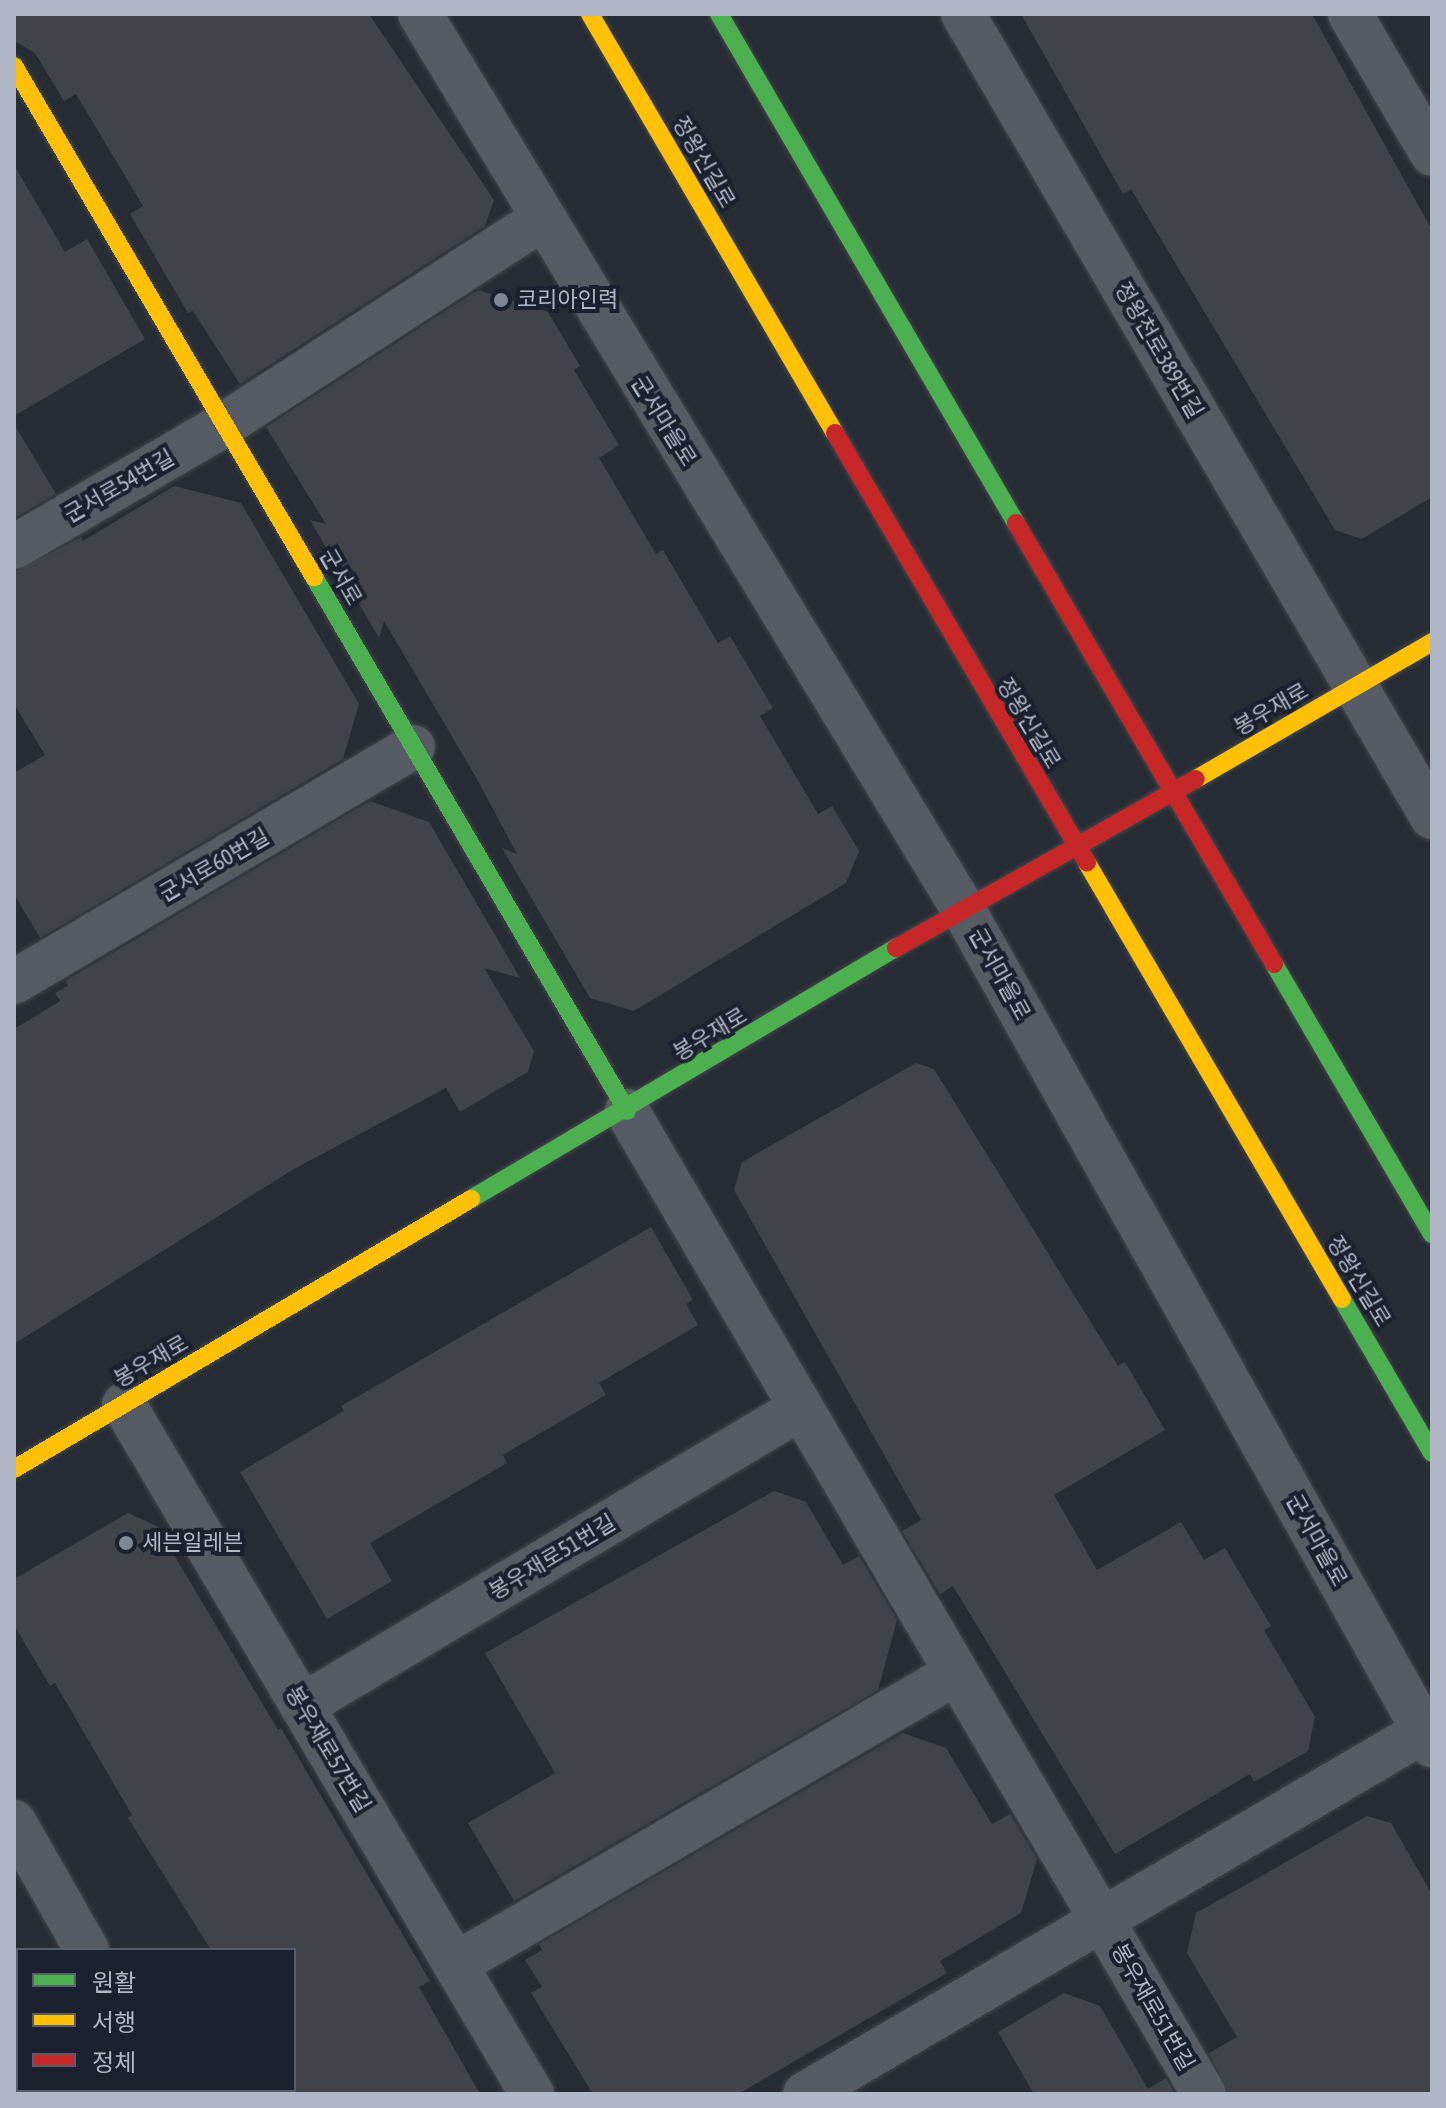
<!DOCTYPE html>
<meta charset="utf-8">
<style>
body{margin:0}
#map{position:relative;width:1446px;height:2108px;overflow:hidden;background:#282c34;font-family:"Asap Condensed","Noto Sans KR",sans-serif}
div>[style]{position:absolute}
.building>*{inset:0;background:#41444b}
.roads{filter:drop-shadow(0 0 2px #44474d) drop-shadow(0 0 2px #44474d)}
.street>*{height:44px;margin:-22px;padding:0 22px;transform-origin:22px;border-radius:22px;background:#575b63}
.fast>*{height:18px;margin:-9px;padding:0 9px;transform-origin:9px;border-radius:9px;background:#4caf50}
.slow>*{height:18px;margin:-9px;padding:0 9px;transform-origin:9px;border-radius:9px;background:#ffc107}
.jam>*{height:18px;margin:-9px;padding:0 9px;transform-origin:9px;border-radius:9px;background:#c62828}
.dots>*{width:22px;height:22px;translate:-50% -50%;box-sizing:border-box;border:4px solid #1b212f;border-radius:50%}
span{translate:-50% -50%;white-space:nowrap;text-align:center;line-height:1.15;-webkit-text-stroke:8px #1b212f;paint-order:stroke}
.street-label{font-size:22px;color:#b1b7c6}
.poi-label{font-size:22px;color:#b1b7c6}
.left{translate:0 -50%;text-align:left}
.frame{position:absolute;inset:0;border:16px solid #b1b7c6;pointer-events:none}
.legend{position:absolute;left:16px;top:1948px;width:280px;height:144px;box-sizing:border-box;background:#1b212f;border:2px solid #575d6b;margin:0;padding:10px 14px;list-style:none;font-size:24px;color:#b1b7c6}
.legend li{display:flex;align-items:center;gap:16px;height:40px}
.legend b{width:40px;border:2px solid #575d6b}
</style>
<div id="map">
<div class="building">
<div style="clip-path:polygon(14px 14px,369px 14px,494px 200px,485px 226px,240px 384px,193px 311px,188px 313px,130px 214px,143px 206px,76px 94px,64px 101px,35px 53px,14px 41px)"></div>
<div style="clip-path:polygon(1021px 14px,1312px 14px,1432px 230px,1432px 497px,1362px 539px,1335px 530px,1131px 189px,1123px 194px)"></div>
<div style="clip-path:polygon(14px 165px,65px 252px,87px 239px,145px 339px,14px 416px)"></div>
<div style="clip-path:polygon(478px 290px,548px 312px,580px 366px,574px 370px,619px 445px,599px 458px,656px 554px,663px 550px,718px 643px,730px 636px,773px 708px,760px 716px,818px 814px,832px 806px,859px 851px,846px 883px,634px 1011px,590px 998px,502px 848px,517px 854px,477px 779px,384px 621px,379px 638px,310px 520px,326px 524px,266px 427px)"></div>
<div style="clip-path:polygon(14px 424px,56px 494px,14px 518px)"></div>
<div style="clip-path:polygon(174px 486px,241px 503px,359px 704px,343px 759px,40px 938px,14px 894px,14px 773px,45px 755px,14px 704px,14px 572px,81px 537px,83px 541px)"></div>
<div style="clip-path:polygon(370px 801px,429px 822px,520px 978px,484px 968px,534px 1051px,528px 1072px,460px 1112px,446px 1088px,294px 1169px,14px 1344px,14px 1029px,60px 1001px,55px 993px,68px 986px,65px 981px)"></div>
<div style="clip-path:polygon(916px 1063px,934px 1069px,1118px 1366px,1125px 1362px,1165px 1430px,1054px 1495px,1097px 1570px,1181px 1522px,1204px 1560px,1225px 1548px,1271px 1626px,1264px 1630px,1315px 1717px,1308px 1751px,1254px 1782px,1250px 1774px,1115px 1854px,953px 1586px,940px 1594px,902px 1531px,921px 1520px,734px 1190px,742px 1162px)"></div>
<div style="clip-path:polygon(651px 1227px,693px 1300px,686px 1304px,698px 1325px,599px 1383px,606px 1395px,503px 1455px,507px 1463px,370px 1543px,392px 1581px,327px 1619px,240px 1472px,344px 1411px,341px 1406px)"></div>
<div style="clip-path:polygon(774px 1491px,806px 1502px,843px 1565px,859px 1556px,897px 1620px,878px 1690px,514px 1901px,468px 1823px,555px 1773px,485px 1653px)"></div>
<div style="clip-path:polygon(128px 1513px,157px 1526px,278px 1730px,281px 1728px,430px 1981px,419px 1987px,480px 2094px,294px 2094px,294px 1950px,211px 1950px,128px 1818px,132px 1815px,55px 1683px,50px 1686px,14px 1625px,14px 1579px)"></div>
<div style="clip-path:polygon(903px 1733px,946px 1748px,992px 1824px,1010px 1814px,1037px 1859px,1021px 1913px,940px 1961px,947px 1973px,738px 2094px,593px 2094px,531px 1993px,542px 1987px,525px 1960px,542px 1950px,539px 1944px)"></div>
<div style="clip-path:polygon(1367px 1816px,1391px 1823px,1432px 1894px,1432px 2094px,1229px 2094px,1209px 2053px,1237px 2037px,1187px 1953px,1196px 1913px)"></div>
<div style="clip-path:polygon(1064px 1993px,1100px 2006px,1148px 2089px,1166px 2078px,1175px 2094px,1034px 2094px,998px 2032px)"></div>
</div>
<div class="roads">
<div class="street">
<div style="left:420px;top:14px;width:1047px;rotate:58.75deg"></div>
<div style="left:963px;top:909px;width:959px;rotate:60.71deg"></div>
<div style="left:963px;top:14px;width:930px;rotate:59.71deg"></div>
<div style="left:1350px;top:14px;width:162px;rotate:59.6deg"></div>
<div style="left:14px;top:547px;width:244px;rotate:-30.2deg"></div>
<div style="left:225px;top:424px;width:375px;rotate:-32.9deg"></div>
<div style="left:14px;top:982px;width:463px;rotate:-30.5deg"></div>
<div style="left:627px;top:1111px;width:1140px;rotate:59.59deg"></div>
<div style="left:124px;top:1405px;width:801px;rotate:59.37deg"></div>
<div style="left:302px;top:1706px;width:581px;rotate:-30.85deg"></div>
<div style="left:14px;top:1822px;width:147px;rotate:60.3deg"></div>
<div style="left:456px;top:1964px;width:579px;rotate:-30.2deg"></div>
<div style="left:167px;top:2090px;width:4px;rotate:63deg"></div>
<div style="left:805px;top:2094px;width:718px;rotate:-30.39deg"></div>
</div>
<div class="fast">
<div style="left:719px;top:14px;width:589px;rotate:59.74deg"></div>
<div style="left:314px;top:577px;width:619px;rotate:59.62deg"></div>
<div style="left:1274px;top:964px;width:313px;rotate:59.7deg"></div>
<div style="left:471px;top:1199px;width:494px;rotate:-30.6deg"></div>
<div style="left:1342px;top:1299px;width:178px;rotate:59.7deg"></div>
</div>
<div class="slow">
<div style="left:590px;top:14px;width:485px;rotate:59.7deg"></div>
<div style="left:14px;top:66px;width:593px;rotate:59.58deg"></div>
<div style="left:1196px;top:779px;width:273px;rotate:-30.1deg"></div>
<div style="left:1087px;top:863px;width:505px;rotate:59.68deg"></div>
<div style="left:14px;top:1469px;width:531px;rotate:-30.58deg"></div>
</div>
<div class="jam">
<div style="left:835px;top:433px;width:498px;rotate:59.6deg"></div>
<div style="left:1016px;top:523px;width:511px;rotate:59.67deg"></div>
<div style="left:896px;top:948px;width:344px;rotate:-29.4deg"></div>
</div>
</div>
<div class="dots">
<div style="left:501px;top:300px;background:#818693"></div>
<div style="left:126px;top:1543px;background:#818693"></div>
</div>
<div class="street-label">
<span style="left:704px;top:162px;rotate:60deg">정왕신길로</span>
<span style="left:1159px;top:350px;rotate:60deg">정왕천로389번길</span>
<span style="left:664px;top:421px;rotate:58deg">군서마을로</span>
<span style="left:119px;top:486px;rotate:-30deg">군서로54번길</span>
<span style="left:341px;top:577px;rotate:60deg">군서로</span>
<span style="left:1271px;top:709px;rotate:-30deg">봉우재로</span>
<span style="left:1029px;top:723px;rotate:59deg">정왕신길로</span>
<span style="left:214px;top:865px;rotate:-30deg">군서로60번길</span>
<span style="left:1000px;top:974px;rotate:61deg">군서마을로</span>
<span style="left:710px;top:1034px;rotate:-31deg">봉우재로</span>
<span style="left:1359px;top:1281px;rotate:59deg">정왕신길로</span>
<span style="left:151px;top:1361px;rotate:-30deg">봉우재로</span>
<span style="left:1317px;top:1540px;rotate:61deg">군서마을로</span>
<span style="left:552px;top:1557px;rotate:-31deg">봉우재로51번길</span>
<span style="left:328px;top:1749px;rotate:59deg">봉우재로57번길</span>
<span style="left:1153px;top:2007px;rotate:60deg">봉우재로51번길</span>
</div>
<div class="poi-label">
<span class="left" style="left:517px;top:300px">코리아인력</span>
<span class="left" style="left:142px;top:1543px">세븐일레븐</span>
</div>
<div class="frame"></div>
<ul class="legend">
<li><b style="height:10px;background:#4caf50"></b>원활</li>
<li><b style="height:10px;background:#ffc107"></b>서행</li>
<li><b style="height:10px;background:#c62828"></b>정체</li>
</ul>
</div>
